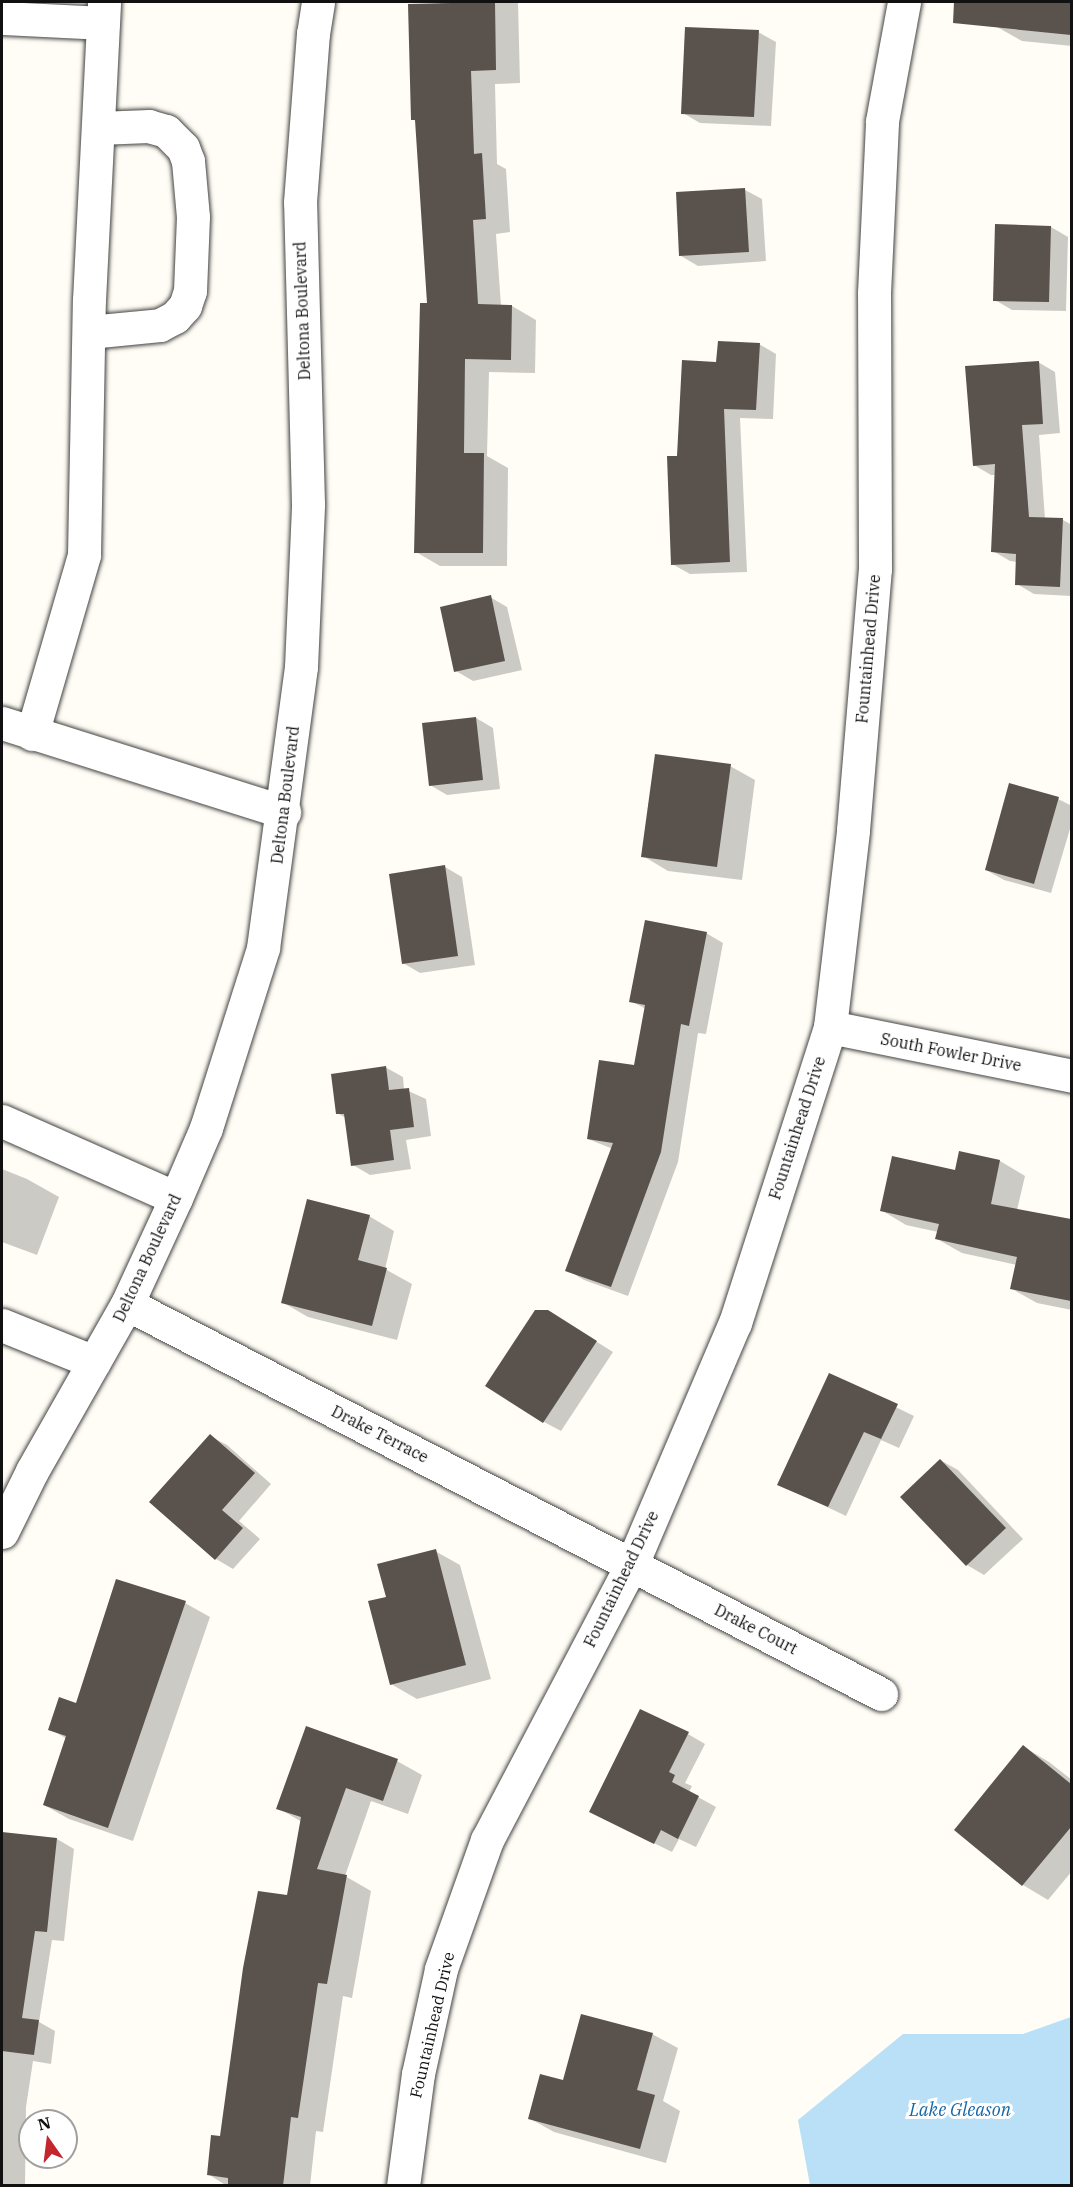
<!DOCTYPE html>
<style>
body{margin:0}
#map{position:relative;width:1073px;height:2187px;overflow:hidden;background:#fffdf5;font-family:"IBM Plex Serif",serif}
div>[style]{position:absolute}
.water>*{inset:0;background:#b9e0f7}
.shadow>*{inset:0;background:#0003}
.building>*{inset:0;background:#5a524d}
.roads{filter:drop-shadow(0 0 2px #444) drop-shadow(0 0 2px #444)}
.minor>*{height:33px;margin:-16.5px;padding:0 16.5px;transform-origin:16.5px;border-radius:16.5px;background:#fff}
span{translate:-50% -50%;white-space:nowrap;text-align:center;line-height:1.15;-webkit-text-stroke:6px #fff;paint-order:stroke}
.street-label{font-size:16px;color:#111}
.water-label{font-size:18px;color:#1768a6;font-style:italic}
.frame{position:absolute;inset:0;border:3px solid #111;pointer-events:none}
.north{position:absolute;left:18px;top:2109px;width:60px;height:60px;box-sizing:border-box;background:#fff;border:2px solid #a0a0a0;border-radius:50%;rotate:346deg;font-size:16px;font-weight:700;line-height:24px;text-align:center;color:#111}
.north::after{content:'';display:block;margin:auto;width:21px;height:27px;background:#c4262e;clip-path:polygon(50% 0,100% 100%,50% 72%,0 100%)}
</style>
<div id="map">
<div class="water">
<div style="clip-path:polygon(1071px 2017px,1071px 2185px,810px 2185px,798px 2120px,903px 2034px,1023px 2034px)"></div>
</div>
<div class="shadow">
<div style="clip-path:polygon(440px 2px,518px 2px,520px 83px,495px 84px,497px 164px,506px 169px,510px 232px,496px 234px,501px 306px,512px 306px,536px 320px,535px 373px,489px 372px,487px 456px,508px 468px,507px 566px,440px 566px,416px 552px,428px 305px,416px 121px,412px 119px)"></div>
<div style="clip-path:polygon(999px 2px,1072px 2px,1072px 46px,1022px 41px,997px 27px)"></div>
<div style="clip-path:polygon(758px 32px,776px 42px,771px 126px,700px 123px,683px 113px)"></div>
<div style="clip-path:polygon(745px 190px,762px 199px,766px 261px,698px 266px,681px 256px)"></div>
<div style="clip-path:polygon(997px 225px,1051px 227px,1068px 237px,1066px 311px,1012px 310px,995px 300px)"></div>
<div style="clip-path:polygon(759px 344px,776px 354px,773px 419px,740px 418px,747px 572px,690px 574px,672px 564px,679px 457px,718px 363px)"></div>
<div style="clip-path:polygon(1038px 362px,1055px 372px,1060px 433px,1039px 435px,1045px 519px,1063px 520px,1072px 525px,1072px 596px,1034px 594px,1017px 584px,1017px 562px,1010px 561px,993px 551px,996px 475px,991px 475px,974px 465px)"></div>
<div style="clip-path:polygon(490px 597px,507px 607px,522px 670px,473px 681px,456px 671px)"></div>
<div style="clip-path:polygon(476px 718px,493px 728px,500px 789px,447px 795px,430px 785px)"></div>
<div style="clip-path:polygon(730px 766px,755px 780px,742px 880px,668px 871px,643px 856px)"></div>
<div style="clip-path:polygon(1058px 799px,1072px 806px,1072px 822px,1051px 893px,1004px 880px,986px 870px)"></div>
<div style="clip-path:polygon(445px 867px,462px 877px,475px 965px,420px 973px,403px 963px)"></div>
<div style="clip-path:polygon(706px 933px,723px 943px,706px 1034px,698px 1033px,678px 1162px,628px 1296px,584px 1280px,567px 1270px,613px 1149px,588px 1139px,636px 1067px,646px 1009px,631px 1001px)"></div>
<div style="clip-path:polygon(385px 1067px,403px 1077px,404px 1089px,426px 1099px,431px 1136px,406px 1140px,411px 1169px,370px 1175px,353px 1165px,346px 1118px,337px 1113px)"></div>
<div style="clip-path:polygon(960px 1153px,1000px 1161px,1025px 1176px,1017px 1210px,1072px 1220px,1072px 1310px,1037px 1303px,1012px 1289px,1017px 1265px,962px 1253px,937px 1239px,938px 1232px,906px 1225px,881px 1210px,956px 1172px)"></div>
<div style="clip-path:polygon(2px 1169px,27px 1179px,59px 1197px,37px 1255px,2px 1242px)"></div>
<div style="clip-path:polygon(369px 1216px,394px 1231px,385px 1269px,412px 1284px,397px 1340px,308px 1317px,282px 1302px)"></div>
<div style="clip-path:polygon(565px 1322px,613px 1352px,561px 1431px,544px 1422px)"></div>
<div style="clip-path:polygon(830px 1375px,914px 1416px,899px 1448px,881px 1440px,846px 1516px,779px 1484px)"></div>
<div style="clip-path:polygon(210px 1436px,227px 1445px,271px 1484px,239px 1521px,260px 1539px,233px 1569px,216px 1559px)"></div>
<div style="clip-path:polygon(940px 1460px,958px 1470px,1023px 1539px,984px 1575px,967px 1565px,902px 1497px)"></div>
<div style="clip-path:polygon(435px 1551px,460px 1565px,491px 1679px,417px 1699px,391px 1684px,388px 1598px)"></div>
<div style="clip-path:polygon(185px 1603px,210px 1617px,133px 1841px,69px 1819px,44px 1805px,67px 1739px,50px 1729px)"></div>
<div style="clip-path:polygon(307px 1728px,397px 1761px,422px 1775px,408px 1814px,371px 1801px,345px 1876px,371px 1891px,352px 1998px,343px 1996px,323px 2132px,316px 2131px,310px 2186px,227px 2186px,208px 2174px,221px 2138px,288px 1897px,302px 1822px,278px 1808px)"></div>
<div style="clip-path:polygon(688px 1734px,705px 1744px,685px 1783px,692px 1786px,689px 1792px,716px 1807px,696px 1847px,679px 1839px,672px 1852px,591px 1812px)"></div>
<div style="clip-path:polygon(1024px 1747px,1049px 1762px,1072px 1780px,1072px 1871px,1048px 1900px,1023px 1885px,956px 1830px)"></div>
<div style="clip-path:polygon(2px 1834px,57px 1839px,74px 1849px,64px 1941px,52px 1940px,39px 2022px,55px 2031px,51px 2064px,33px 2061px,26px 2107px,25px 2186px,2px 2186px)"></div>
<div style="clip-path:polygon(652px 2034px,678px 2048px,663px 2101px,680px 2111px,666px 2163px,554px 2132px,529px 2118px,564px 2082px)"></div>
</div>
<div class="building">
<div style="clip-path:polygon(495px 2px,496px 70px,471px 71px,474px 154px,482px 153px,486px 219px,473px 220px,478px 304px,512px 305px,511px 360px,465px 359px,464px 453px,484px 453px,483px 553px,414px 553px,420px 303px,427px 303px,415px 120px,411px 120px,408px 4px)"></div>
<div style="clip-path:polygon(954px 2px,1071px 2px,1071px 35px,953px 23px)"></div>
<div style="clip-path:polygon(685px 27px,759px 30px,754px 117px,681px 114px)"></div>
<div style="clip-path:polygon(745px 188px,749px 252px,679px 256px,676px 192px)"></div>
<div style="clip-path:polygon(995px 224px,1051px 226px,1049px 302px,993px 301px)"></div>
<div style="clip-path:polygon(718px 341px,760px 343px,756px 410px,724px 409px,730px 562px,671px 565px,667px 456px,677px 456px,682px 360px,716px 362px)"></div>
<div style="clip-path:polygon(1039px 361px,1043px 424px,1022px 425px,1029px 517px,1063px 518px,1060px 587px,1015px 585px,1016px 554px,991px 552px,995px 464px,973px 466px,965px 366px)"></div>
<div style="clip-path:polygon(491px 595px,505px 661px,454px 672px,440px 607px)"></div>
<div style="clip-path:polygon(476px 717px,483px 780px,429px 786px,422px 723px)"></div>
<div style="clip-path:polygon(655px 754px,731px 764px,717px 867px,641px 857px)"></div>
<div style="clip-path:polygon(1009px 783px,1059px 797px,1034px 884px,985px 870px)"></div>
<div style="clip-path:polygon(445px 865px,458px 956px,402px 964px,389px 874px)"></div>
<div style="clip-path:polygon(645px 920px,707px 932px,689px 1026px,681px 1024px,661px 1152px,611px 1287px,565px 1271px,613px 1143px,587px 1139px,599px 1060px,634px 1065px,645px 1005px,629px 1002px)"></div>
<div style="clip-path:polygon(386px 1066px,389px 1090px,409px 1088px,414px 1127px,390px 1130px,394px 1160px,351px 1166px,344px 1114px,336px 1114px,331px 1074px)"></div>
<div style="clip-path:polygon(959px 1151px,1000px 1160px,991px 1204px,1071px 1219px,1071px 1301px,1010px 1289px,1017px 1257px,935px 1239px,939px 1224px,880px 1211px,892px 1156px,955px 1170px)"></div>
<div style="clip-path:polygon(307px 1199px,370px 1215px,358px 1260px,387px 1268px,372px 1326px,281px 1303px)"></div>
<div style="clip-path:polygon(535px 1310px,548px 1310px,597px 1341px,543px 1423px,485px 1386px)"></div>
<div style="clip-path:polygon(829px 1373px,898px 1404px,881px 1439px,864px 1432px,828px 1507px,777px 1485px)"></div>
<div style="clip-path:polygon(210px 1434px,255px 1473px,222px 1510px,243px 1528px,215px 1560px,149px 1502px)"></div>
<div style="clip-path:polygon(940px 1459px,1006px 1528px,966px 1566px,900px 1497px)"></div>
<div style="clip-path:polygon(436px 1549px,466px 1665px,390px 1685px,368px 1601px,386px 1597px,377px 1564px)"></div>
<div style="clip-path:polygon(116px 1579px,186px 1601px,108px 1828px,43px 1805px,66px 1736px,48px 1730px,59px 1697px,76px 1703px)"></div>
<div style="clip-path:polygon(640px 1709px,689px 1732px,669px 1772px,675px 1775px,672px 1782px,699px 1796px,678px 1839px,661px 1830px,654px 1844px,589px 1812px)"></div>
<div style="clip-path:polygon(306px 1726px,398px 1759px,383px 1801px,346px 1788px,317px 1869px,347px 1875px,327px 1984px,318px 1983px,298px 2118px,291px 2117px,283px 2186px,228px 2186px,228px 2178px,207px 2175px,211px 2135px,220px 2136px,243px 1968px,258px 1891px,287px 1895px,301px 1817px,276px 1809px)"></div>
<div style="clip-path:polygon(1023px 1745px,1071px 1784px,1071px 1827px,1022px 1886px,954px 1830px)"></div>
<div style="clip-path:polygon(2px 1832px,57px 1838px,47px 1932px,35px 1931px,22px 2018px,39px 2020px,34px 2055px,2px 2051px)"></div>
<div style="clip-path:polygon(581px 2014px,653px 2033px,637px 2090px,655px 2095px,640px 2149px,528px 2119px,540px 2074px,563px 2080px)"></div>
</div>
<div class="roads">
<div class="minor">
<div style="left:2px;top:18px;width:101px;rotate:2.8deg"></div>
<div style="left:89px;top:332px;width:71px;rotate:-5.6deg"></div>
<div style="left:160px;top:325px;width:17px;rotate:-28deg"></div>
<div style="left:175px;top:317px;width:15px;rotate:-48deg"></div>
<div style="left:185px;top:306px;width:16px;rotate:-72deg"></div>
<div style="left:190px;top:291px;width:74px;rotate:-87.7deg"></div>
<div style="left:193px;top:217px;width:56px;rotate:-95.1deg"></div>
<div style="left:188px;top:161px;width:14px;rotate:-111deg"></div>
<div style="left:183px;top:148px;width:24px;rotate:-135deg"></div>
<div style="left:166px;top:131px;width:18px;rotate:-164deg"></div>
<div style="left:149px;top:126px;width:51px;rotate:177.8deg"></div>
<div style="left:2px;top:723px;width:296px;rotate:17.5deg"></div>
<div style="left:32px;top:734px;width:186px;rotate:-73.8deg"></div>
<div style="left:84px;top:555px;width:255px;rotate:-88.9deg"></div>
<div style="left:89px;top:300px;width:298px;rotate:-87.1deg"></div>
<div style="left:830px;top:1027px;width:247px;rotate:11.4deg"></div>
<div style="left:2px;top:1121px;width:190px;rotate:23.9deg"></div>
<div style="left:127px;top:1304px;width:849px;rotate:27.35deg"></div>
<div style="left:2px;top:1325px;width:99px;rotate:21.9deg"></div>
<div style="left:2px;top:1532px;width:68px;rotate:-63.8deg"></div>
<div style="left:32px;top:1471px;width:192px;rotate:-60.4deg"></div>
<div style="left:127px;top:1304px;width:117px;rotate:-65.2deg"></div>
<div style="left:176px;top:1198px;width:76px;rotate:-66.8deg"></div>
<div style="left:206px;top:1128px;width:189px;rotate:-72.4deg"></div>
<div style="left:263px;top:948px;width:284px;rotate:-82.3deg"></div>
<div style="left:301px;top:667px;width:163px;rotate:-87.5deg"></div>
<div style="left:308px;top:504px;width:302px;rotate:-91.5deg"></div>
<div style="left:300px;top:202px;width:169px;rotate:-85.6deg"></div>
<div style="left:313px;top:34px;width:32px;rotate:-81deg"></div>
<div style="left:403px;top:2186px;width:113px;rotate:-82.4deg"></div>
<div style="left:418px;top:2074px;width:107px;rotate:-77.6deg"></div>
<div style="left:441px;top:1969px;width:137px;rotate:-70.4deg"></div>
<div style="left:487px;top:1840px;width:312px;rotate:-62.3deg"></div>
<div style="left:632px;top:1564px;width:262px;rotate:-66.9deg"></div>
<div style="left:735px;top:1323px;width:311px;rotate:-72.2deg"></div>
<div style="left:830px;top:1027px;width:198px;rotate:-83.3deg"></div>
<div style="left:853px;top:830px;width:262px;rotate:-85.2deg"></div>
<div style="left:875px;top:569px;width:276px;rotate:-90.2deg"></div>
<div style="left:874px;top:293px;width:172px;rotate:-87.3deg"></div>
<div style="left:882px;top:121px;width:121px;rotate:-79.5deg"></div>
</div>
</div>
<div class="street-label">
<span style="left:302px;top:311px;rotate:-92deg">Deltona Boulevard</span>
<span style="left:868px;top:649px;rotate:-85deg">Fountainhead Drive</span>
<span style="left:285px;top:795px;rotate:-83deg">Deltona Boulevard</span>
<span style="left:951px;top:1052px;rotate:11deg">South Fowler Drive</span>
<span style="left:797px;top:1128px;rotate:-72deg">Fountainhead Drive</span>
<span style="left:147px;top:1258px;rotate:-65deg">Deltona Boulevard</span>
<span style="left:380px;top:1434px;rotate:27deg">Drake Terrace</span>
<span style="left:621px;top:1579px;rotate:-64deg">Fountainhead Drive</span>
<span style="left:756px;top:1629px;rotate:27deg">Drake Court</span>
<span style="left:432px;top:2025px;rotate:-77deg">Fountainhead Drive</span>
</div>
<div class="water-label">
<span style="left:960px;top:2110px">Lake Gleason</span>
</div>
<div class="frame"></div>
<div class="north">N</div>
</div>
